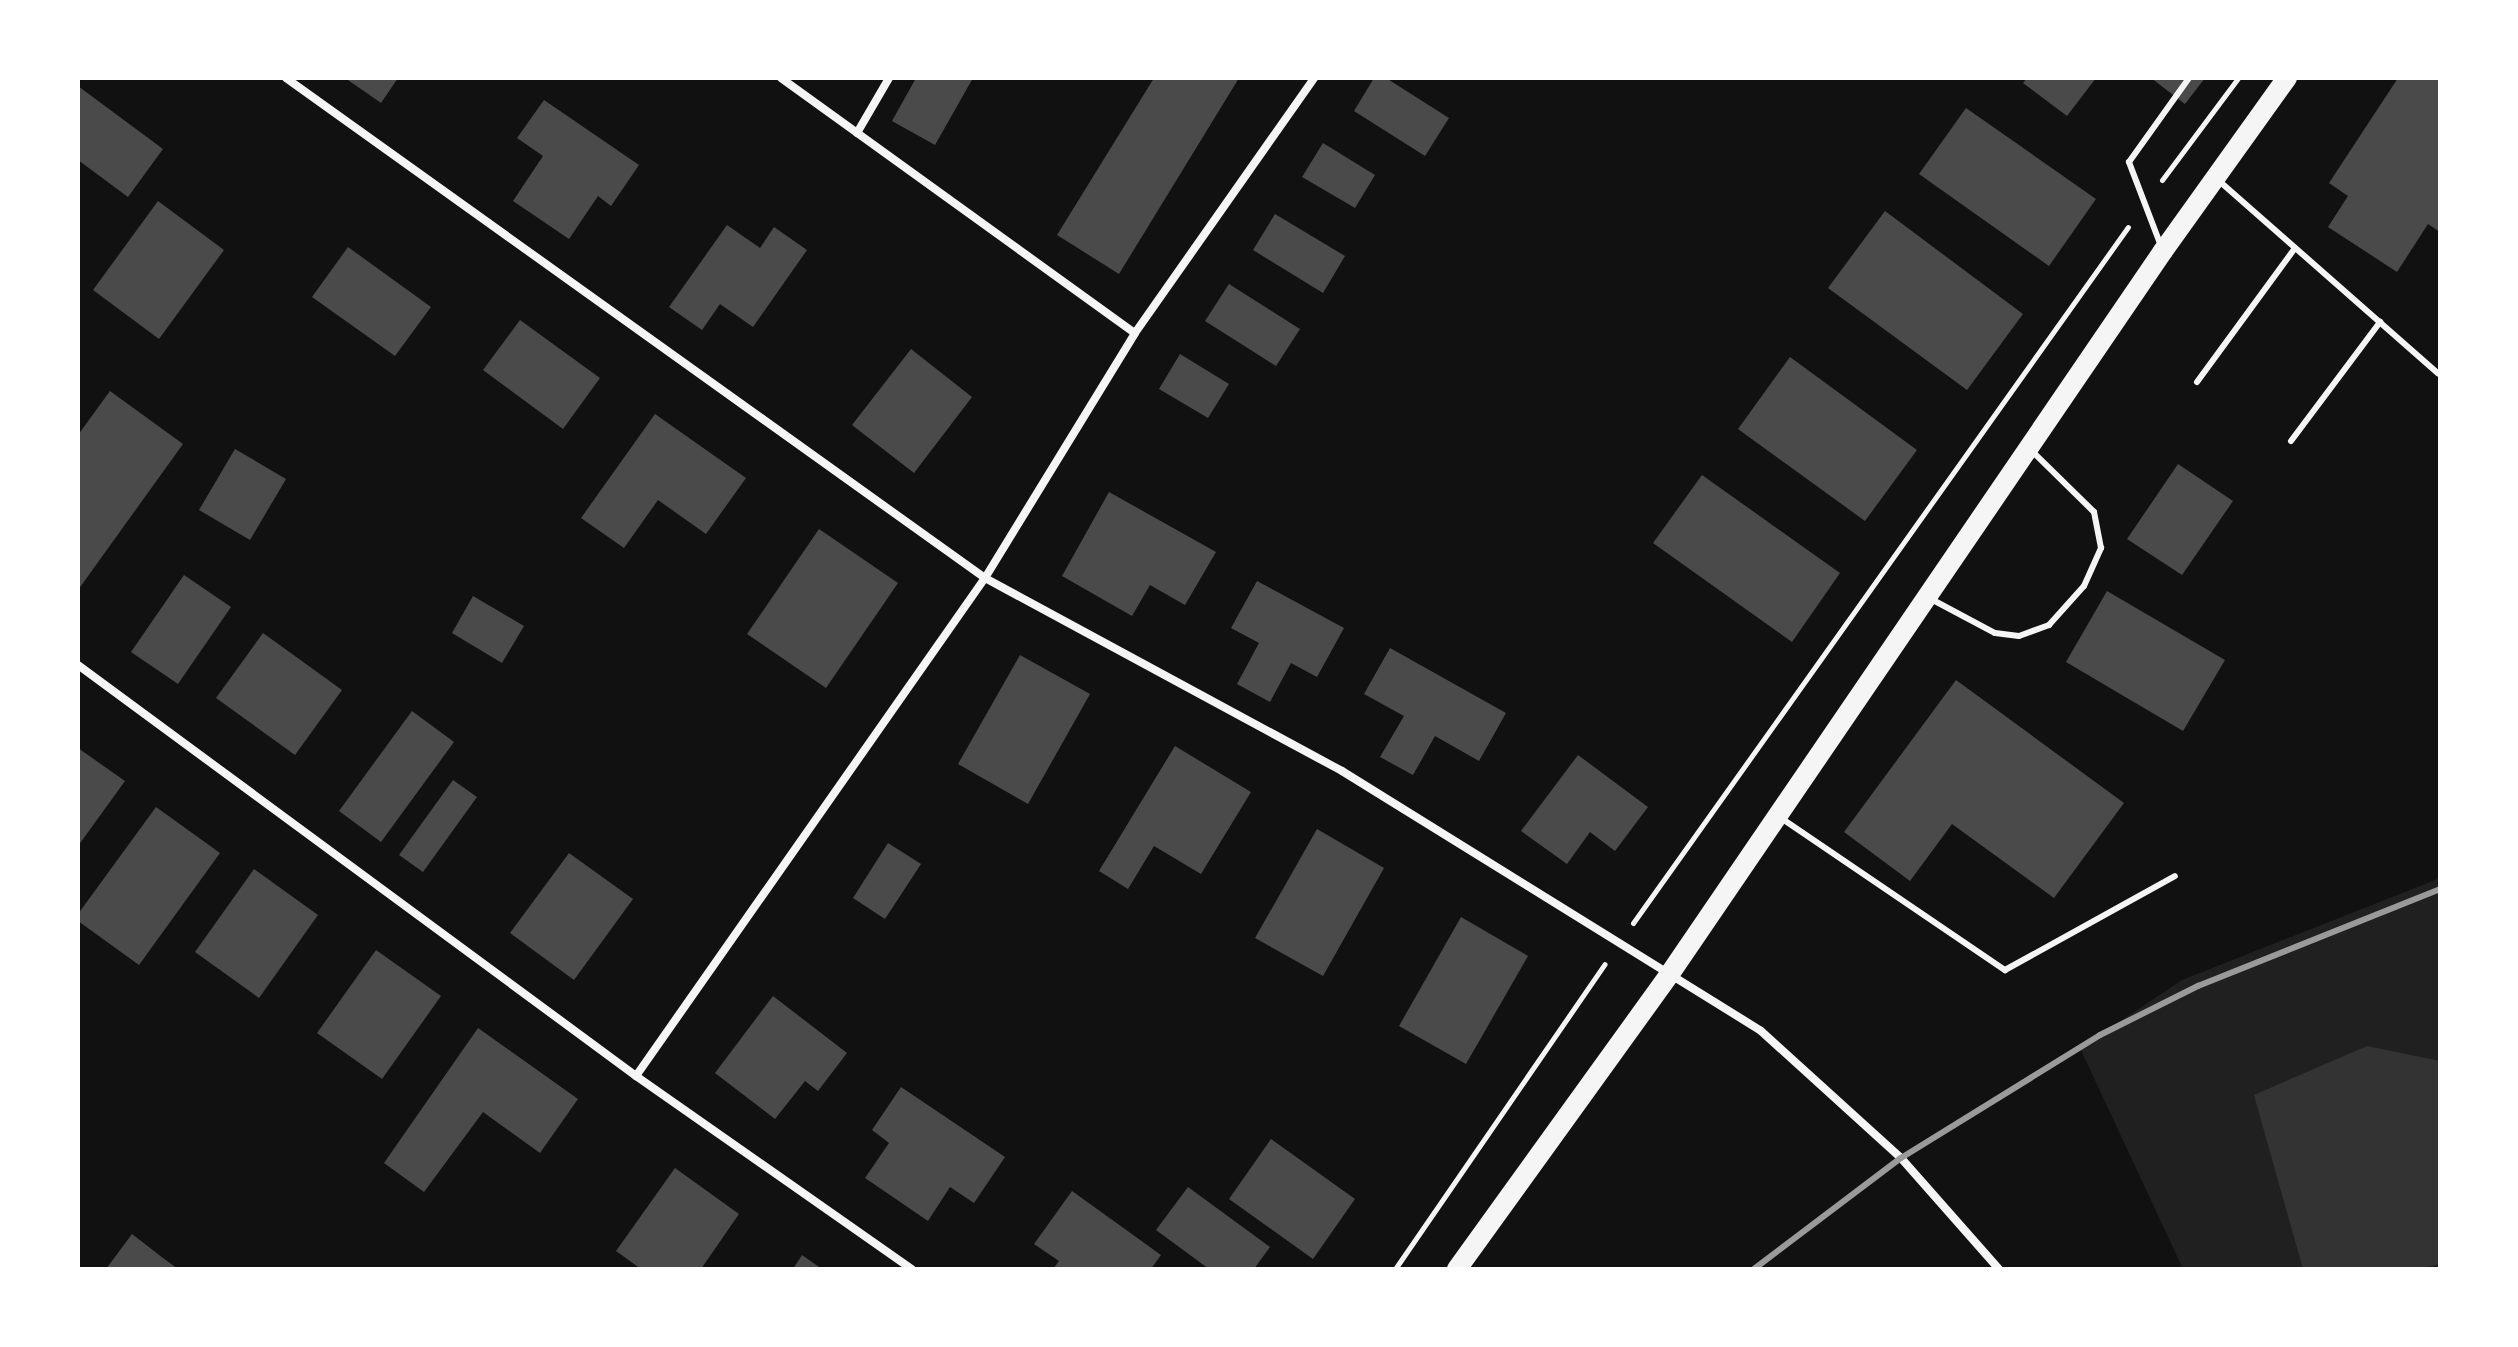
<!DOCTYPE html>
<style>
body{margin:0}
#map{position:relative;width:2518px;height:1347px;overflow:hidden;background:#111;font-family:Georgia,serif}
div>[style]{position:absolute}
.green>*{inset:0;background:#202020}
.water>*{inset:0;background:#333}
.building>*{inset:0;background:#4a4a4a}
.path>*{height:5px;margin:-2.5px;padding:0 2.5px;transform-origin:2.5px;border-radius:2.5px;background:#f5f5f5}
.service>*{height:6px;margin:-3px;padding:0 3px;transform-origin:3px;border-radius:3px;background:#f5f5f5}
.minor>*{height:8px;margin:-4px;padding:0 4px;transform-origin:4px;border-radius:4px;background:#f5f5f5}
.primary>*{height:20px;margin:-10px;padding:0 10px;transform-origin:10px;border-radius:10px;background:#f5f5f5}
.rail>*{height:6px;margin:-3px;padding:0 3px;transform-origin:3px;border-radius:3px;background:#9a9a9a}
span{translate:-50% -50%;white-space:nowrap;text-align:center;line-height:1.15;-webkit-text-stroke:6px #fff;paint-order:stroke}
.frame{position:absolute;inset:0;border:80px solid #fff;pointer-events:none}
</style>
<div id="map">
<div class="green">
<div style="clip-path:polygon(2440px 878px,2440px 1269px,2183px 1269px,2080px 1048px,2182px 980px)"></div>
</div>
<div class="water">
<div style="clip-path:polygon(2367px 1046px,2440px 1061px,2440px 1264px,2418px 1269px,2303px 1269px,2254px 1095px)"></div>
</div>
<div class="building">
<div style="clip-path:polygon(345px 78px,398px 78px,381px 103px)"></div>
<div style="clip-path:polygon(916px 78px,973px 78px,935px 145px,892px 121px)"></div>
<div style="clip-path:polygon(1154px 78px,1239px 78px,1119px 274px,1057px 235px)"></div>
<div style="clip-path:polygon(1374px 78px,1386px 78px,1449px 118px,1425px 156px,1354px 111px)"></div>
<div style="clip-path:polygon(2027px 78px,2096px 78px,2067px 116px,2023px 83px)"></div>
<div style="clip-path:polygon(2151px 78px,2205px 78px,2185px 104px)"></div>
<div style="clip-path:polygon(2398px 78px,2440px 78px,2440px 232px,2428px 224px,2397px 272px,2328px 227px,2348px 196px,2329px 183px)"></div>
<div style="clip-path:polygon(78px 86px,163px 149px,128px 197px,78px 160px)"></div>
<div style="clip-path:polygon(544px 100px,639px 165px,611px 206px,598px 196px,569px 239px,513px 201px,543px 156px,517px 138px)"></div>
<div style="clip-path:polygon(1966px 108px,2096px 199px,2049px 266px,1919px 174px)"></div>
<div style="clip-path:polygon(1323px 143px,1375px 175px,1355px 208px,1302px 177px)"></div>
<div style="clip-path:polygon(158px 201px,224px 250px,159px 339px,93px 290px)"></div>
<div style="clip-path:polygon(1885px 211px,2023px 314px,1967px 390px,1828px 288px)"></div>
<div style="clip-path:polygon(1275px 214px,1345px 256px,1323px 293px,1253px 250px)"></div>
<div style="clip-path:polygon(727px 225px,760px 248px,774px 227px,807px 250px,753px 327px,720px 304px,702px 330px,669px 307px)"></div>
<div style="clip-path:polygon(348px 247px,431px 307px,395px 356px,312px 297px)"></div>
<div style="clip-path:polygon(1229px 284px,1300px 329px,1276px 366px,1205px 321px)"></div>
<div style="clip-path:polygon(520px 320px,600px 378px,563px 429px,483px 370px)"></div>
<div style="clip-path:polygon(911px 349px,972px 397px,914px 473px,852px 425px)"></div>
<div style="clip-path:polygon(1180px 354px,1229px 384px,1208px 418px,1159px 389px)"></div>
<div style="clip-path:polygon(1790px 357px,1917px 450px,1865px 521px,1738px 429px)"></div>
<div style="clip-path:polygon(110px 391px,183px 444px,78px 590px,78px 435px)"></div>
<div style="clip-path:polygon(655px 414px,746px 478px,706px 534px,658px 500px,624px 548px,581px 518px)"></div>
<div style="clip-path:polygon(235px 449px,286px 479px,250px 540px,199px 510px)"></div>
<div style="clip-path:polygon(2178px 464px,2233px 501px,2182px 575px,2127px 539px)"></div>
<div style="clip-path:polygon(1702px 475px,1840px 573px,1792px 642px,1653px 543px)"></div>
<div style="clip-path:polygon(1109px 492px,1216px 552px,1185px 605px,1150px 585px,1132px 616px,1062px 576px)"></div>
<div style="clip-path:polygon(819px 529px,898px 583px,826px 688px,747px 634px)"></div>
<div style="clip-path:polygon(184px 575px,231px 607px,178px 684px,131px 652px)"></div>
<div style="clip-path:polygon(1257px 581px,1344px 628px,1317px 677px,1291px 663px,1270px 702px,1237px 684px,1259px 643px,1231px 628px)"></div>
<div style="clip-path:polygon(2107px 591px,2225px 660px,2183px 731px,2066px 662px)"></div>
<div style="clip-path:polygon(473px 596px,524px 626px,502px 663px,452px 633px)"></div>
<div style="clip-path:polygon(263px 633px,342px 690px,295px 755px,216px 698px)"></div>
<div style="clip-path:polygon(1390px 648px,1506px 713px,1479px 761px,1435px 736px,1413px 775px,1380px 757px,1404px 716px,1364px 694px)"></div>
<div style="clip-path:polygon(1020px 655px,1090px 694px,1028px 804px,958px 764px)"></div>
<div style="clip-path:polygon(1956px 680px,2124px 803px,2054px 898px,1952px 824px,1910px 881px,1844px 832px)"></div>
<div style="clip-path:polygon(412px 711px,454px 742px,381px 842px,339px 811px)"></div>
<div style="clip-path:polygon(1175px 746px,1251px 792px,1201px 874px,1154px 846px,1128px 889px,1099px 871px)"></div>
<div style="clip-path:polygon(78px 748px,125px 781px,78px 846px)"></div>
<div style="clip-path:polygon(1578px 755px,1648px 807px,1615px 851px,1590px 832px,1567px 864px,1521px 831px)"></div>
<div style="clip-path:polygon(453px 780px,477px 797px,423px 872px,399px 855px)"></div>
<div style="clip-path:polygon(156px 807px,220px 853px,139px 965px,78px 921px,78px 914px)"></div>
<div style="clip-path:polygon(1317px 829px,1384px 868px,1323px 976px,1255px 938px)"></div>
<div style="clip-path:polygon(888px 843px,921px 864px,885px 919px,853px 898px)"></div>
<div style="clip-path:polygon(569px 853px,633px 899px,574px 980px,510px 933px)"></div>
<div style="clip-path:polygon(254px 869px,318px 915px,259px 998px,195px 952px)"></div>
<div style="clip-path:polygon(1461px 917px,1528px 956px,1466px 1064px,1399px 1026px)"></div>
<div style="clip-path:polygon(376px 950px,441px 996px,382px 1079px,317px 1033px)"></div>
<div style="clip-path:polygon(773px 996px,847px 1053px,818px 1091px,805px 1081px,775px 1119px,715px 1073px)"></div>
<div style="clip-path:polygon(478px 1028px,578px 1099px,540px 1153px,483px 1112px,424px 1192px,384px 1163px)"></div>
<div style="clip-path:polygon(901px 1087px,1005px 1157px,974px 1203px,950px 1187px,928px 1221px,865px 1178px,889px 1143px,872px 1130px)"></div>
<div style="clip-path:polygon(1271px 1139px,1355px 1199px,1313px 1259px,1229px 1199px)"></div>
<div style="clip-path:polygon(675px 1168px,739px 1214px,701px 1269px,641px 1269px,616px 1251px)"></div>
<div style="clip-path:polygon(1188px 1187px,1270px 1247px,1254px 1269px,1209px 1269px,1156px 1230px)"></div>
<div style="clip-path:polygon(1072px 1191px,1161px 1255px,1151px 1269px,1053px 1269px,1059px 1261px,1034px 1244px)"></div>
<div style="clip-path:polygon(132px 1234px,163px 1258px,178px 1269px,106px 1269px)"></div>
<div style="clip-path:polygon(802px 1255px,822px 1269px,793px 1269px)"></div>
</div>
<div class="path">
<div style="left:2162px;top:180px;width:127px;rotate:-53.3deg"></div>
<div style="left:1633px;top:923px;width:854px;rotate:-54.58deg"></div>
<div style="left:1395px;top:1269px;width:370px;rotate:-55.5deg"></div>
</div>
<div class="service">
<div style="left:2218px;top:180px;width:293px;rotate:41.3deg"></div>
<div style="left:2161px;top:246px;width:90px;rotate:-110.9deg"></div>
<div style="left:2129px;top:162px;width:103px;rotate:-54.5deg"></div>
<div style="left:2197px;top:382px;width:166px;rotate:-53.8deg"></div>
<div style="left:2291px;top:441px;width:149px;rotate:-53.2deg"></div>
<div style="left:1931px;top:599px;width:72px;rotate:28deg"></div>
<div style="left:1995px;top:633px;width:24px;rotate:7deg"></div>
<div style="left:2019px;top:636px;width:32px;rotate:-20deg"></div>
<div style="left:2049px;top:625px;width:52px;rotate:-48.1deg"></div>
<div style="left:2084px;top:586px;width:42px;rotate:-65.9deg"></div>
<div style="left:2101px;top:548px;width:37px;rotate:-101deg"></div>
<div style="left:2094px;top:512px;width:88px;rotate:-135.5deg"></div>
<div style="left:1781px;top:818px;width:271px;rotate:34.2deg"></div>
<div style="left:2005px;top:970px;width:194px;rotate:-28.9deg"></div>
</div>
<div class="minor">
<div style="left:286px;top:78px;width:859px;rotate:35.58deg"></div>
<div style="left:985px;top:578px;width:406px;rotate:28.4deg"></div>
<div style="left:1342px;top:771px;width:493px;rotate:31.8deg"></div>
<div style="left:1761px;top:1031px;width:189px;rotate:42.2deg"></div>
<div style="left:1901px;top:1158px;width:148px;rotate:48.6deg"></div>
<div style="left:781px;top:78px;width:436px;rotate:35.8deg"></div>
<div style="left:857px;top:133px;width:64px;rotate:-59.8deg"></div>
<div style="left:78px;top:665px;width:693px;rotate:36.37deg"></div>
<div style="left:636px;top:1076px;width:337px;rotate:35deg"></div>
<div style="left:636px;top:1076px;width:608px;rotate:-54.98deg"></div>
<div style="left:985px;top:578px;width:287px;rotate:-58.5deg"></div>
<div style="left:1135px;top:333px;width:312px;rotate:-54.9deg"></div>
</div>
<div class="primary">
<div style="left:1457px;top:1269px;width:362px;rotate:-54.2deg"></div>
<div style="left:1669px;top:975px;width:876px;rotate:-55.69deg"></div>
<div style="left:2163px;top:251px;width:213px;rotate:-54.4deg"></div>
</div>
<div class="rail">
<div style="left:1754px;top:1269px;width:184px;rotate:-37.1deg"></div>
<div style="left:1901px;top:1158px;width:234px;rotate:-31.7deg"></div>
<div style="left:2100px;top:1035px;width:110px;rotate:-26.6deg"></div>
<div style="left:2198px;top:986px;width:261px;rotate:-21.8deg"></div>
</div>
<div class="frame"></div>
</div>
